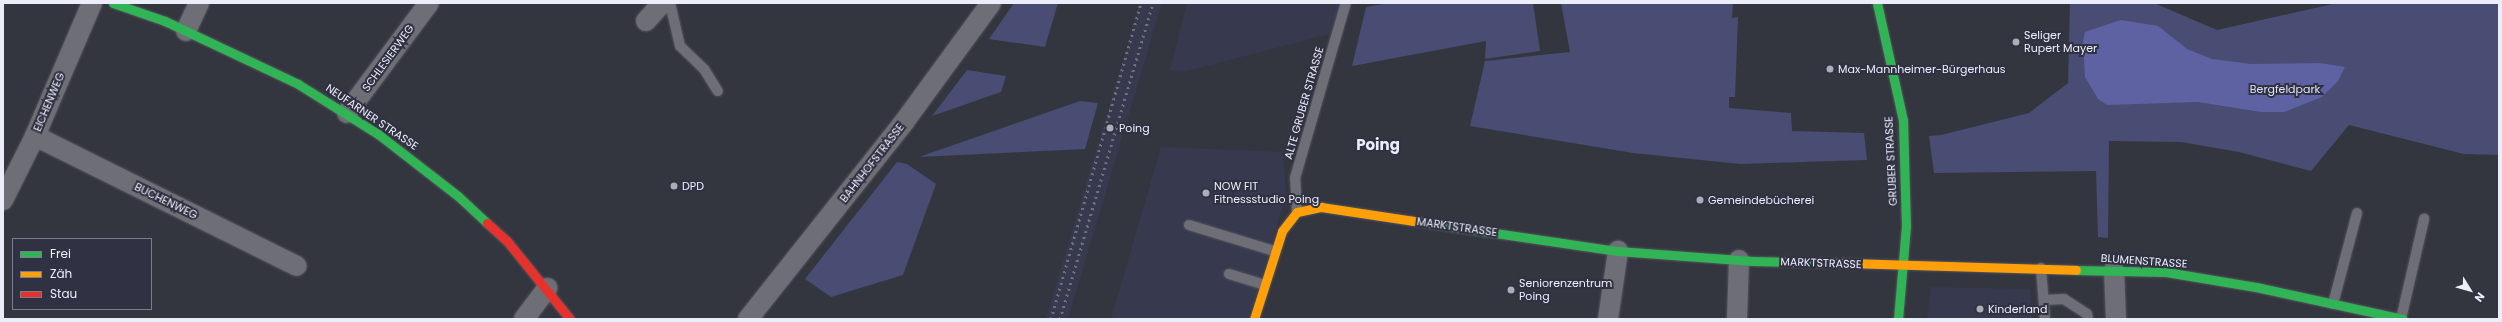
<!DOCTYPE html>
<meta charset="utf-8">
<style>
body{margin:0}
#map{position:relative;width:2502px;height:322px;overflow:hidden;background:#34363f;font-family:Poppins,sans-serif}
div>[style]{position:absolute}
.built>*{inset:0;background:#37394f}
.green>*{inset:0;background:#494c73}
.water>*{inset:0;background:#5e61a2}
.roads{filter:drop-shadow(0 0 1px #53545c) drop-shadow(0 0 1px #53545c)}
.lane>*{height:10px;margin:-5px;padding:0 5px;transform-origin:5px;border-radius:5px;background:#6d6e76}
.street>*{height:20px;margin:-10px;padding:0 10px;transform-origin:10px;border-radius:10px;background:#6d6e76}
.fast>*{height:9px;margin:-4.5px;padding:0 4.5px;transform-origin:4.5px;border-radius:4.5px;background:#30b455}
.slow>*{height:9px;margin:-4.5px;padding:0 4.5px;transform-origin:4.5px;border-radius:4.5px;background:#ff9f0a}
.jam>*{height:9px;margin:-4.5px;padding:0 4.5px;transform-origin:4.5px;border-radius:4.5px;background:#e5322d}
.rail>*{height:3px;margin-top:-1.5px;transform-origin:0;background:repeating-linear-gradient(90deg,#707178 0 2px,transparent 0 6px)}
.dots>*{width:11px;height:11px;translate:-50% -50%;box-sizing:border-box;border:2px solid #303243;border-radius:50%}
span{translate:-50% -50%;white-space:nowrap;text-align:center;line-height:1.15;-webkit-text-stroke:4px #303243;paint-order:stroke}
.poi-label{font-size:11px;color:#ebedf8}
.left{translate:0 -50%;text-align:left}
.street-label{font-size:11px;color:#ebedf8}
.park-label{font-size:11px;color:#dfe1f6}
.district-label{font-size:15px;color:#ebedf8;font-weight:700}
.frame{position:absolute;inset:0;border:4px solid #ebedf8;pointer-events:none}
.legend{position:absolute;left:12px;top:238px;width:140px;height:72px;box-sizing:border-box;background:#303243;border:1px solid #7b7d8b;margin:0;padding:5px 7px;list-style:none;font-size:12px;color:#ebedf8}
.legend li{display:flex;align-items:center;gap:8px;height:20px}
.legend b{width:20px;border:1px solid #7b7d8b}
.north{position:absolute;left:2450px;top:270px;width:40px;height:40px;-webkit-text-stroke:3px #303243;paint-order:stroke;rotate:127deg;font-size:11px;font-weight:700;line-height:16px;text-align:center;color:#ebedf8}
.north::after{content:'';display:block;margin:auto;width:14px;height:18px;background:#ebedf8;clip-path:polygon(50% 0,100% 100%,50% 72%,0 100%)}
</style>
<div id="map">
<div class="built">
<div style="clip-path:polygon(1140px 3px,1162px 3px,1068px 319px,1046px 319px)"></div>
<div style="clip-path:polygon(1187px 3px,1342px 3px,1330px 34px,1183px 72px,1170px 70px)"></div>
<div style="clip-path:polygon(1161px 147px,1283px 152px,1286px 195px,1249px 319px,1111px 319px)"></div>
<div style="clip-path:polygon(1931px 287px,2030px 289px,2032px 319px,1927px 319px)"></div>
</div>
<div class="green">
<div style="clip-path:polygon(1014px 3px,1058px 3px,1045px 47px,989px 39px)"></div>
<div style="clip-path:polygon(1389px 3px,1533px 3px,1540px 51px,1485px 59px,1486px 41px,1352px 66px,1366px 7px)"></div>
<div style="clip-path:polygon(1561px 3px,1733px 3px,1732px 18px,1738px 17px,1735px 97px,1729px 97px,1729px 108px,1791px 113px,1792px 131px,1864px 133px,1867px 160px,1740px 164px,1633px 153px,1470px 126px,1485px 61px,1570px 52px)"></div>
<div style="clip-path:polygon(2070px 3px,2154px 3px,2217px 30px,2337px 3px,2499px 3px,2499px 155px,2464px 154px,2349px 125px,2311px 171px,2239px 152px,2181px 142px,2109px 141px,2108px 238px,2098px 237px,2096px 171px,1934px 173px,1929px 136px,1941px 135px,2029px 113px,2068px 83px)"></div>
<div style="clip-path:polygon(967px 70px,1006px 76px,1001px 92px,932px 116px)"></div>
<div style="clip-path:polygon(1080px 101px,1098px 103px,1085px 149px,919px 157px)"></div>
<div style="clip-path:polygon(897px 162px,907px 164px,936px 184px,903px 275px,831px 297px,805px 279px)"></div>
</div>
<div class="water">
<div style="clip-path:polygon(2121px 20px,2158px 26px,2187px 49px,2212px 59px,2251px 64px,2320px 63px,2345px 67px,2338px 81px,2322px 97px,2284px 112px,2261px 112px,2198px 102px,2107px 105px,2098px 99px,2085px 77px,2083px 41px,2085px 32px)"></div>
</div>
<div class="roads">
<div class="lane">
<div style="left:670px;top:3px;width:44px;rotate:76.9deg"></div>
<div style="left:680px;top:46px;width:33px;rotate:44deg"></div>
<div style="left:704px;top:69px;width:26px;rotate:58deg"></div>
<div style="left:1297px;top:212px;width:34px;rotate:-93deg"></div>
<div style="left:1295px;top:178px;width:182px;rotate:-73.8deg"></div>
<div style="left:1189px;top:225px;width:89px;rotate:17deg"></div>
<div style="left:2041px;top:268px;width:51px;rotate:85.5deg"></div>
<div style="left:1229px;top:274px;width:37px;rotate:17deg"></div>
<div style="left:2045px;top:300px;width:19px;rotate:-3deg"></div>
<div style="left:2064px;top:299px;width:27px;rotate:33deg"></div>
<div style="left:2087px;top:314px;width:5px;rotate:79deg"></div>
<div style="left:2333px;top:304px;width:94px;rotate:-75.2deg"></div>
<div style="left:2401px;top:319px;width:103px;rotate:-77deg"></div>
</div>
<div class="street">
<div style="left:646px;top:21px;width:24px;rotate:-48deg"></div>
<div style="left:186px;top:31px;width:31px;rotate:-65deg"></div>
<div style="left:347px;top:113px;width:137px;rotate:-53.3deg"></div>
<div style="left:35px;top:136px;width:292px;rotate:26.4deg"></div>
<div style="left:3px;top:200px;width:72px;rotate:-63.4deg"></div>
<div style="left:35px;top:136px;width:145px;rotate:-66.8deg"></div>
<div style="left:2114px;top:270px;width:49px;rotate:87.7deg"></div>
<div style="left:524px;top:319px;width:39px;rotate:-53deg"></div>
<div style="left:748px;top:319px;width:251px;rotate:-51.6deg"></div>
<div style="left:904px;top:122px;width:147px;rotate:-53.8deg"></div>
<div style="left:1608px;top:319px;width:69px;rotate:-81.6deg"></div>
<div style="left:1737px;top:319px;width:59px;rotate:-88.1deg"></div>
</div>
<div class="fast">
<div style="left:113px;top:3px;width:55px;rotate:19.1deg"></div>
<div style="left:165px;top:21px;width:147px;rotate:25.3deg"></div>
<div style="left:298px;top:84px;width:94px;rotate:32deg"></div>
<div style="left:378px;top:134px;width:101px;rotate:37.8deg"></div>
<div style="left:458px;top:196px;width:40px;rotate:43deg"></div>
<div style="left:1877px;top:3px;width:120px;rotate:77.5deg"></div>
<div style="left:1903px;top:120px;width:106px;rotate:88.4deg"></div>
<div style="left:1906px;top:226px;width:93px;rotate:94.9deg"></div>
<div style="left:1414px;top:221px;width:206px;rotate:8.4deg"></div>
<div style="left:1618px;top:251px;width:135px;rotate:4.2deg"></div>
<div style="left:1753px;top:261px;width:91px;rotate:1.3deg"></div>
<div style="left:2076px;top:270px;width:90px;rotate:1.3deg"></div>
<div style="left:2166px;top:272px;width:91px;rotate:9.5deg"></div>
<div style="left:2256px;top:287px;width:150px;rotate:12.3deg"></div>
</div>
<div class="slow">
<div style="left:1844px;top:263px;width:232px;rotate:1.7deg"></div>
<div style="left:1254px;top:319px;width:92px;rotate:-72.3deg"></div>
<div style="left:1282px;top:231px;width:24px;rotate:-52deg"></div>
<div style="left:1297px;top:212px;width:25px;rotate:-12deg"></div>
<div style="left:1321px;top:207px;width:94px;rotate:8.6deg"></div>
</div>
<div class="jam">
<div style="left:487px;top:223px;width:27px;rotate:42deg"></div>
<div style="left:507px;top:241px;width:100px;rotate:51.1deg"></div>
</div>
</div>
<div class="rail">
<div style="left:1051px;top:319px;width:329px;rotate:-74.1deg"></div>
<div style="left:1060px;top:319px;width:329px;rotate:-73.6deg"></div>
</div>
<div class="dots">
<div style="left:2016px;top:42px;background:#abadb7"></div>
<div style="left:1830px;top:69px;background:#abadb7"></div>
<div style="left:1110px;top:128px;background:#abadb7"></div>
<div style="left:674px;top:186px;background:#abadb7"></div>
<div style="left:1206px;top:193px;background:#abadb7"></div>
<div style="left:1700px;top:200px;background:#abadb7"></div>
<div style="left:1511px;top:290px;background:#abadb7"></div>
<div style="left:1980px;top:309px;background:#abadb7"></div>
</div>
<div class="poi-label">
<span class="left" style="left:2024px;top:42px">Seliger<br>Rupert Mayer</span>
<span class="left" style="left:1838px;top:69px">Max-Mannheimer-Bürgerhaus</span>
<span class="left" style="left:1119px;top:128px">Poing</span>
<span class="left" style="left:682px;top:186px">DPD</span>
<span class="left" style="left:1214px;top:193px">NOW FIT<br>Fitnessstudio Poing</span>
<span class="left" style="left:1708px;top:200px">Gemeindebücherei</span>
<span class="left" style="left:1519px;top:290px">Seniorenzentrum<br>Poing</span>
<span class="left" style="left:1988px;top:309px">Kinderland</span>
</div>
<div class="street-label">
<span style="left:388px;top:58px;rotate:-54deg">SCHLESIERWEG</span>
<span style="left:49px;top:102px;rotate:-67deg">EICHENWEG</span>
<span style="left:1304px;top:103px;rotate:-74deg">ALTE GRUBER STRASSE</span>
<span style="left:372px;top:117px;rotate:34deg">NEUFARNER STRASSE</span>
<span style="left:1891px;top:161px;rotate:-93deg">GRUBER STRASSE</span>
<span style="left:872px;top:163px;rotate:-52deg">BAHNHOFSTRASSE</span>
<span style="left:166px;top:201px;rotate:26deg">BUCHENWEG</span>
<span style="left:1457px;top:227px;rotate:8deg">MARKTSTRASSE</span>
<span style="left:2144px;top:261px;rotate:4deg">BLUMENSTRASSE</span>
<span style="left:1821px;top:263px;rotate:2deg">MARKTSTRASSE</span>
</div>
<div class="park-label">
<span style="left:2285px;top:89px">Bergfeldpark</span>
</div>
<div class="district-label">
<span style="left:1378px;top:145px">Poing</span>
</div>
<div class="frame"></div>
<ul class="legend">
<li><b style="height:5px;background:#30b455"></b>Frei</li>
<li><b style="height:5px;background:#ff9f0a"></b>Zäh</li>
<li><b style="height:5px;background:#e5322d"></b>Stau</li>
</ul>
<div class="north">N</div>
</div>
